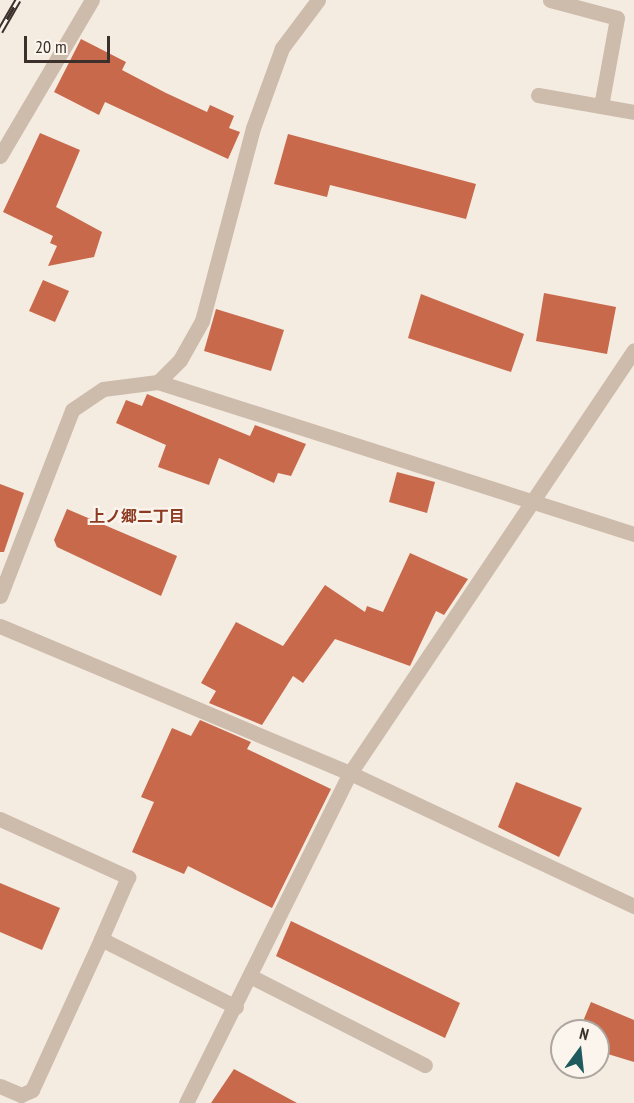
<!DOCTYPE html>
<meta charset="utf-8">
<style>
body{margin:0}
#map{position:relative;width:634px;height:1103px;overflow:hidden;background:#f4ebe1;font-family:"PT Sans Narrow","Noto Sans JP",sans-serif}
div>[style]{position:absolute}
.building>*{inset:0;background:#c8694b}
.minor>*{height:15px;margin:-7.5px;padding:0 7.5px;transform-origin:7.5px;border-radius:7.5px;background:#cdbbac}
.rail>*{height:7px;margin-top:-3.5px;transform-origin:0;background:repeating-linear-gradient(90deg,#fbf5ee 0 14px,#3b302b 0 28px);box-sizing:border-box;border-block:2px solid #3b302b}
span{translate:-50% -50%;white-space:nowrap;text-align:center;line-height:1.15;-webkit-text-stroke:4.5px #fbf5ee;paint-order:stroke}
.neighbourhood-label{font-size:16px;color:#8c3b22;font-weight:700}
.north{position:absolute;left:550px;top:1019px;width:60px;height:60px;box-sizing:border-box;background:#fbf5ee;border:2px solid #aea6a0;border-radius:50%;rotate:15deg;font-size:16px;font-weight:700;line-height:24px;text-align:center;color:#3b302b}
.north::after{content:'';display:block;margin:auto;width:21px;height:27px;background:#1f5a5e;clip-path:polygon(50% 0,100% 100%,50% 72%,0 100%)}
.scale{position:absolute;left:24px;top:36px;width:86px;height:27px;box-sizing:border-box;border:3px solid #3b302b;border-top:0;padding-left:8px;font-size:18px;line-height:21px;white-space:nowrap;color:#3b302b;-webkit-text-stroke:4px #fbf5ee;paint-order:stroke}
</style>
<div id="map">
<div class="building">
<div style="clip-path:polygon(81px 39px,126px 62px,122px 70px,166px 93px,207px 112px,210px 105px,234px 116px,229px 128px,240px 132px,228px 159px,105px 102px,99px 115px,54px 92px)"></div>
<div style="clip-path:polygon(40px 133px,80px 150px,56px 207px,102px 232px,94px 257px,48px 266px,57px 246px,50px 243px,53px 236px,3px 212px)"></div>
<div style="clip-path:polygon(288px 134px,476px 184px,466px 219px,330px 185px,327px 197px,274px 184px)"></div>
<div style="clip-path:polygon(43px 280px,69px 291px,55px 322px,29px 311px)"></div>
<div style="clip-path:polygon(544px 293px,616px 307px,607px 354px,536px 341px)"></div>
<div style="clip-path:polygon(421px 294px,524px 334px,511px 372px,408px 338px)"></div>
<div style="clip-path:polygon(216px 309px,284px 330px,271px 371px,204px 351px)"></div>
<div style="clip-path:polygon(147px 394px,250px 436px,255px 425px,306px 444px,291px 476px,278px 473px,274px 483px,219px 458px,209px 485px,158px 467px,166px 445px,116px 423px,126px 400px,142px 406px)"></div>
<div style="clip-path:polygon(397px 472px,435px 482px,427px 513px,389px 502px)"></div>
<div style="clip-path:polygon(0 484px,24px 493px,4px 552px,0 552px)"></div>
<div style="clip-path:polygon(67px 509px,177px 556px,161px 596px,57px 547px,54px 540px)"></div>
<div style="clip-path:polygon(410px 553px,468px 579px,444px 615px,436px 611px,410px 666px,335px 639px,303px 683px,293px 676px,262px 725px,209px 703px,216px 691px,201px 683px,236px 622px,283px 646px,325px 585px,365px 612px,367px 606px,383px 612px)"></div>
<div style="clip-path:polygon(200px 720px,251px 742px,247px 749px,331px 789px,272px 908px,188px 866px,184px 874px,132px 852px,154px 802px,141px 797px,172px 728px,191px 736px)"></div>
<div style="clip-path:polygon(516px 782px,582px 808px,559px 857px,498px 827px)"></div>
<div style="clip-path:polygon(0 883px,60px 908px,42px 950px,0 932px)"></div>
<div style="clip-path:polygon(291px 921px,460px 1003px,445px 1038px,276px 956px)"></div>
<div style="clip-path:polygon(591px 1002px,634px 1020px,634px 1062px,598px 1051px,598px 1031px,579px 1031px)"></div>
<div style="clip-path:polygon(234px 1069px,297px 1103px,211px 1103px)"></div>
</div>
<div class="minor">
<div style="left:550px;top:0;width:69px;rotate:15deg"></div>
<div style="left:617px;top:18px;width:89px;rotate:100.3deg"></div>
<div style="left:538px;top:95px;width:97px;rotate:10deg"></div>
<div style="left:0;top:156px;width:181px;rotate:-59.5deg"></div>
<div style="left:158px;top:382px;width:31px;rotate:-45deg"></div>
<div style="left:180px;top:360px;width:45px;rotate:-60.6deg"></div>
<div style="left:202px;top:321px;width:200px;rotate:-75.2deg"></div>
<div style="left:253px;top:128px;width:85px;rotate:-70.1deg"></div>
<div style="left:282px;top:48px;width:60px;rotate:-53.1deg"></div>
<div style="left:0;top:596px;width:199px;rotate:-68.8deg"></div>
<div style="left:72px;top:410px;width:37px;rotate:-34deg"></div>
<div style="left:103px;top:389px;width:55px;rotate:-7.3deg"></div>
<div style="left:158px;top:382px;width:500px;rotate:17.7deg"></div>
<div style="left:0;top:626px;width:380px;rotate:22.8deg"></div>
<div style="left:350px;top:773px;width:314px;rotate:25.1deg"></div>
<div style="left:0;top:819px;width:141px;rotate:24.4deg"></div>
<div style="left:128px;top:877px;width:68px;rotate:113.5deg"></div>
<div style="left:252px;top:977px;width:194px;rotate:27deg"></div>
<div style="left:0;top:1086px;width:23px;rotate:23deg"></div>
<div style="left:21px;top:1095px;width:12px;rotate:-24deg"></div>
<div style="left:32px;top:1090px;width:166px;rotate:-65.4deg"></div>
<div style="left:101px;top:939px;width:151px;rotate:26.7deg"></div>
<div style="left:186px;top:1103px;width:369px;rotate:-63.6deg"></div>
<div style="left:350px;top:773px;width:509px;rotate:-56.12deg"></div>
</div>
<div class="rail">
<div style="left:0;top:31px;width:36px;rotate:-60deg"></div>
</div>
<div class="neighbourhood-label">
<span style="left:137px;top:516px">上ノ郷二丁目</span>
</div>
<div class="north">N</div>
<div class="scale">20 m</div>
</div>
